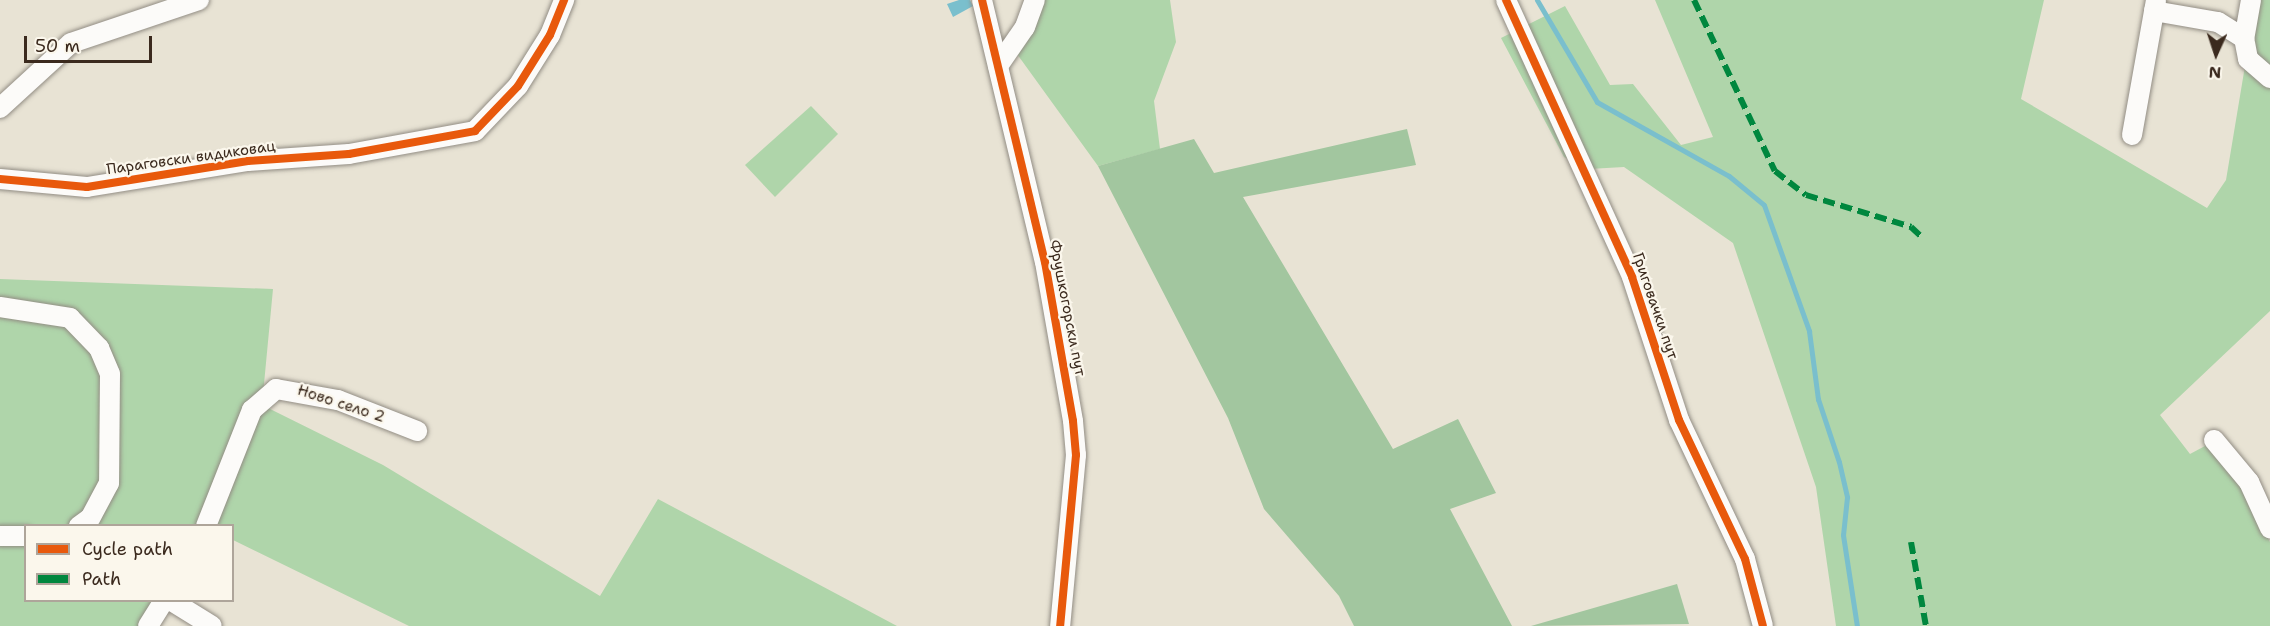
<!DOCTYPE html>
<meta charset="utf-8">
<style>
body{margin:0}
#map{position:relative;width:2270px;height:626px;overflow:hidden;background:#e8e3d4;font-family:"Shantell Sans",sans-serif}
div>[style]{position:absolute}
.green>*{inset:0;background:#afd5aa}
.forest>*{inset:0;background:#a2c69f}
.water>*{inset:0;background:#7abfcd}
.stream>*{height:5px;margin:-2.5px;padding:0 2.5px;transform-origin:2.5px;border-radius:2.5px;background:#7abfcd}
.roads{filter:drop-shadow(0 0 2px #928d84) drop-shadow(0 0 2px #928d84)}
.minor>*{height:20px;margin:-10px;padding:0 10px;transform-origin:10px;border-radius:10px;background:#fcfbf9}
.quiet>*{height:6px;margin-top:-3px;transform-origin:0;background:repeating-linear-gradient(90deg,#00873e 0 12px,transparent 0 18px)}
.cycleway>*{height:8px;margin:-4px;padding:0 4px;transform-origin:4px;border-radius:4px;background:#e8590c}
span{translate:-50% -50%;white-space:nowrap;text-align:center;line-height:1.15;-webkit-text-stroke:4.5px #fbf7ec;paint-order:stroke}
.street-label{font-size:15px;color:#3b2a1e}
.legend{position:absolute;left:24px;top:524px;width:210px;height:78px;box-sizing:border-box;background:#fbf7ec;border:2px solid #aea59a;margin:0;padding:8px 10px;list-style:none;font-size:18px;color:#3b2a1e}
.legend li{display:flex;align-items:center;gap:12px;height:30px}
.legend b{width:30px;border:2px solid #aea59a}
.north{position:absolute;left:2186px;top:24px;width:60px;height:60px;-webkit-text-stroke:4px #fbf7ec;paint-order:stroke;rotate:183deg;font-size:16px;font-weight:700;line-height:24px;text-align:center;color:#3b2a1e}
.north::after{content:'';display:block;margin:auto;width:21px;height:27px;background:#3b2a1e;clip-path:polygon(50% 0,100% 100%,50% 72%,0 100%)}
.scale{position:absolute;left:24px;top:36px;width:128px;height:27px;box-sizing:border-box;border:3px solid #3b2a1e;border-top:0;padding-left:8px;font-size:18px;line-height:21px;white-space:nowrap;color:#3b2a1e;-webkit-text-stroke:4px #fbf7ec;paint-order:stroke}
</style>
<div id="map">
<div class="green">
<div style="clip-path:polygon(1038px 0,1170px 0,1176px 42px,1154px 101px,1160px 149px,1098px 166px,1017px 54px)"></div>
<div style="clip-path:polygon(1655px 0,2044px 0,2021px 99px,2207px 208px,2226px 180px,2256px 0,2270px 0,2270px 311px,2160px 415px,2190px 454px,2220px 438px,2270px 542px,2270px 626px,1836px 626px,1816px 487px,1733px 243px,1624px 167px,1589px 169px,1564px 157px,1501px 38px,1565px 6px,1610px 85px,1633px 84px,1681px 145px,1713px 137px)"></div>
<div style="clip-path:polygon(811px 106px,838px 134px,775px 197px,745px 165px)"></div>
<div style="clip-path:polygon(0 279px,273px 289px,262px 405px,383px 465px,600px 596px,658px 499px,897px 626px,409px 626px,233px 540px,232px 526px,26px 526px,26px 600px,174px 601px,157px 626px,0 626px)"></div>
</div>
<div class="forest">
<div style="clip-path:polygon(1407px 129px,1416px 165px,1243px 197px,1393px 449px,1458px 419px,1496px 493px,1450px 509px,1512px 626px,1354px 626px,1339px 596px,1264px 509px,1228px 418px,1098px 166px,1194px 139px,1214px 173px)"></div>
<div style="clip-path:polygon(1677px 584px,1689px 624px,1531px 626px)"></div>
</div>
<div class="water">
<div style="clip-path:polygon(959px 0,970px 0,973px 6px,953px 17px,947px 4px)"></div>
</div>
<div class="stream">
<div style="left:1537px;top:0;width:118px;rotate:59.5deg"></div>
<div style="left:1597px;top:102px;width:151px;rotate:29.3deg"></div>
<div style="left:1729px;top:176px;width:45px;rotate:39.6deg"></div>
<div style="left:1764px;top:205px;width:134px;rotate:70.3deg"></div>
<div style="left:1809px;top:331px;width:69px;rotate:82.5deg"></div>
<div style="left:1818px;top:399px;width:66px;rotate:71.6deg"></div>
<div style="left:1839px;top:462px;width:36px;rotate:77deg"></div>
<div style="left:1847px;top:497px;width:38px;rotate:96deg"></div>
<div style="left:1843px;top:535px;width:92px;rotate:81.3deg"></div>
</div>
<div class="roads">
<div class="minor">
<div style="left:982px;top:0;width:269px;rotate:76.5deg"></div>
<div style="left:1045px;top:262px;width:161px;rotate:80deg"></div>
<div style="left:1073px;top:421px;width:34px;rotate:85deg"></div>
<div style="left:1076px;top:455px;width:172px;rotate:95.3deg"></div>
<div style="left:1506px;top:0;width:304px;rotate:65.5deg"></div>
<div style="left:1632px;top:277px;width:151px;rotate:71.8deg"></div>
<div style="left:1679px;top:420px;width:154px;rotate:64.6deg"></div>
<div style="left:1745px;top:559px;width:69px;rotate:75deg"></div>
<div style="left:2251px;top:0;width:39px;rotate:100deg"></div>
<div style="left:2244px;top:38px;width:21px;rotate:79deg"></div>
<div style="left:2248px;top:59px;width:29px;rotate:41deg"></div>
<div style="left:2154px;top:11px;width:65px;rotate:9.8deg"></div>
<div style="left:2218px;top:22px;width:31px;rotate:32deg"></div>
<div style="left:998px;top:66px;width:47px;rotate:-55.3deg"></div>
<div style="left:1025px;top:27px;width:29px;rotate:-70deg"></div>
<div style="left:0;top:108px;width:96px;rotate:-42.5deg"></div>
<div style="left:71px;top:43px;width:135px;rotate:-18.6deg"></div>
<div style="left:2132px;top:135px;width:137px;rotate:-79.9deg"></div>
<div style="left:0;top:179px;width:87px;rotate:5.3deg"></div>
<div style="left:87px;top:187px;width:163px;rotate:-9.2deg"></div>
<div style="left:248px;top:161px;width:101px;rotate:-4deg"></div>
<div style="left:349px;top:154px;width:128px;rotate:-10.3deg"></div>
<div style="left:475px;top:131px;width:62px;rotate:-46.3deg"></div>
<div style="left:518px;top:86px;width:60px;rotate:-57.9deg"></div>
<div style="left:550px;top:35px;width:38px;rotate:-68deg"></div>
<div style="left:0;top:307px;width:71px;rotate:8.9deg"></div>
<div style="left:70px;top:318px;width:42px;rotate:46deg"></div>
<div style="left:99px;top:348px;width:28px;rotate:67deg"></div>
<div style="left:110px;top:374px;width:109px;rotate:90.5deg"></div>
<div style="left:109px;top:483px;width:40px;rotate:118deg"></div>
<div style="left:90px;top:518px;width:14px;rotate:144deg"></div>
<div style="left:2214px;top:440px;width:55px;rotate:50.2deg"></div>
<div style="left:2249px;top:482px;width:51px;rotate:65.5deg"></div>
<div style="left:206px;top:526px;width:125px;rotate:-68.4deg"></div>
<div style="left:252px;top:410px;width:32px;rotate:-41deg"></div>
<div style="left:276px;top:389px;width:63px;rotate:10.1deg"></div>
<div style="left:338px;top:400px;width:85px;rotate:21.4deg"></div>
<div style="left:0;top:536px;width:26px"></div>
<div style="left:170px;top:600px;width:49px;rotate:31.8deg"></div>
<div style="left:148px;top:626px;width:31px;rotate:-58deg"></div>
</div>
</div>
<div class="quiet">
<div style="left:1694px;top:0;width:189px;rotate:64.7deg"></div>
<div style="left:1775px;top:171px;width:39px;rotate:38deg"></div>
<div style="left:1806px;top:195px;width:110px;rotate:16.9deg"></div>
<div style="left:1911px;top:227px;width:16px;rotate:43deg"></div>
<div style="left:1911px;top:542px;width:85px;rotate:79.9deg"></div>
</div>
<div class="cycleway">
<div style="left:982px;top:0;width:269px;rotate:76.5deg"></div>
<div style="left:1045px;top:262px;width:161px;rotate:80deg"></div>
<div style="left:1073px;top:421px;width:34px;rotate:85deg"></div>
<div style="left:1076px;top:455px;width:172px;rotate:95.3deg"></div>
<div style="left:1506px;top:0;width:304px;rotate:65.5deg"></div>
<div style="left:1632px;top:277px;width:151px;rotate:71.8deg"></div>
<div style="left:1679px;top:420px;width:154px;rotate:64.6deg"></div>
<div style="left:1745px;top:559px;width:69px;rotate:75deg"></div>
<div style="left:0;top:179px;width:87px;rotate:5.3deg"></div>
<div style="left:87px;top:187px;width:163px;rotate:-9.2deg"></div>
<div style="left:248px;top:161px;width:101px;rotate:-4deg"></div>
<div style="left:349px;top:154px;width:128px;rotate:-10.3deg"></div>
<div style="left:475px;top:131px;width:62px;rotate:-46.3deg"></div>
<div style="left:518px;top:86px;width:60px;rotate:-57.9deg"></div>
<div style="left:550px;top:35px;width:38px;rotate:-68deg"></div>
</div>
<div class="street-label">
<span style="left:191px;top:158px;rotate:-8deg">Параговски видиковац</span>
<span style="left:1655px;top:306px;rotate:71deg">Григовачки пут</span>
<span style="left:1067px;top:308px;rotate:79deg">Фрушкогорски пут</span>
<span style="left:341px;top:404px;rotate:18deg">Ново село 2</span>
</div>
<ul class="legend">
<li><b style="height:8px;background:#e8590c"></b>Cycle path</li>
<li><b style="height:8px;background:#00873e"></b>Path</li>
</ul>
<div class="north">N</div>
<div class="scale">50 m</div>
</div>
